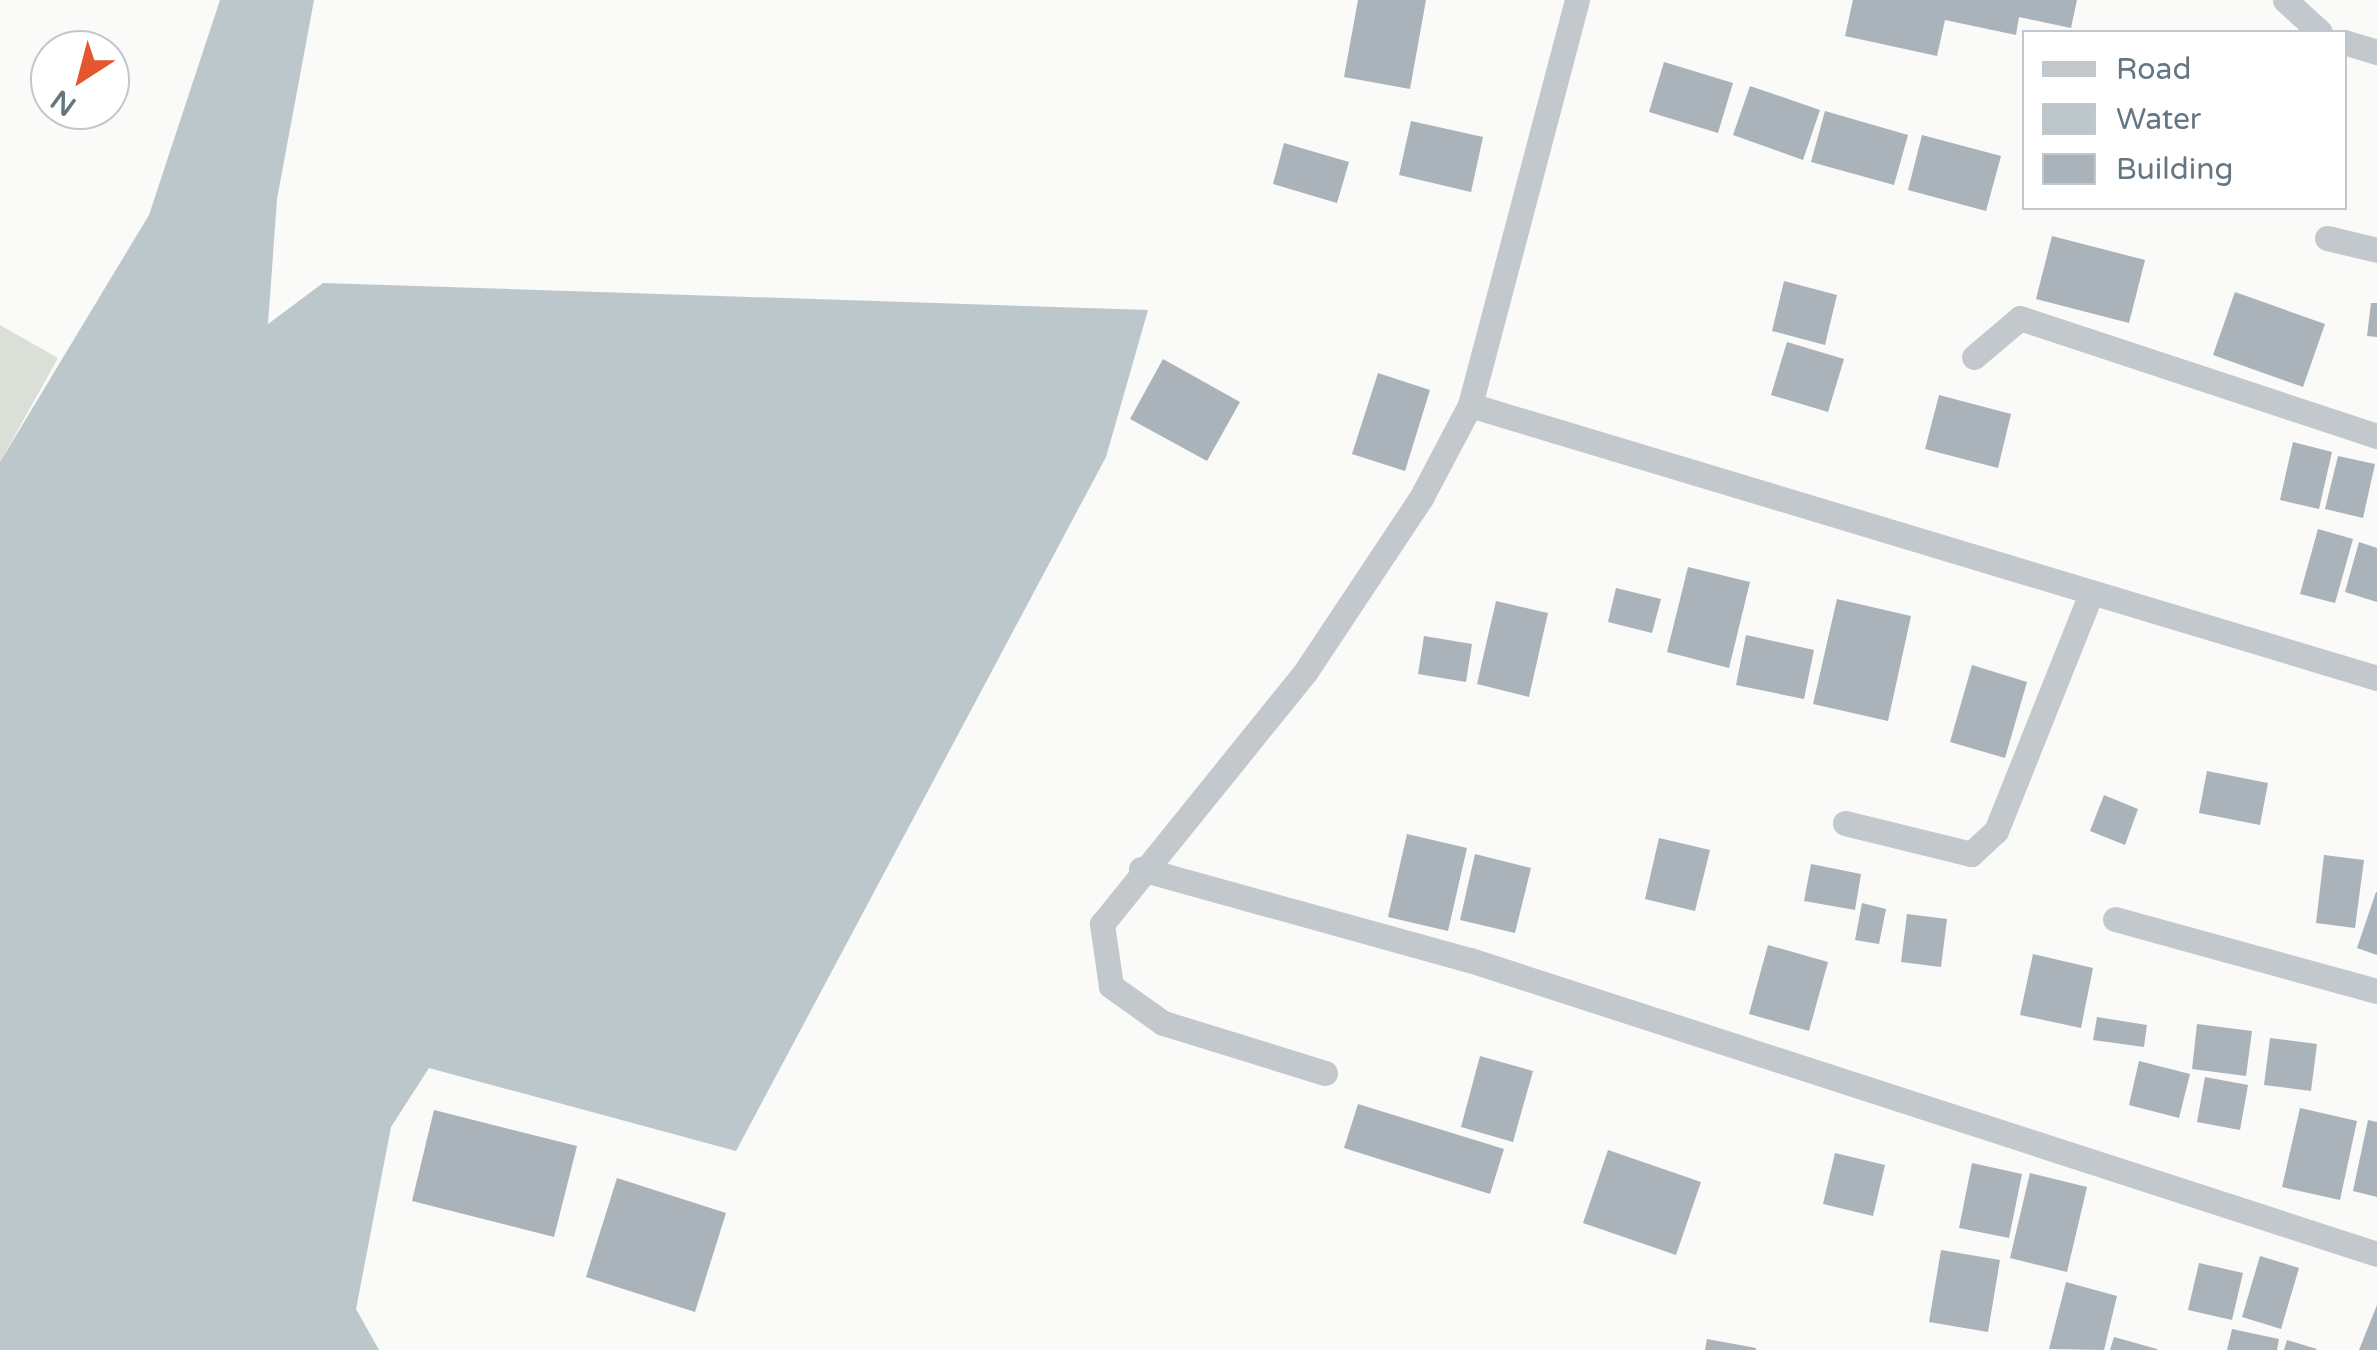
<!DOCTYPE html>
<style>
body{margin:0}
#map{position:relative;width:2377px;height:1350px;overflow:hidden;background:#fafaf8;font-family:"Varela Round",sans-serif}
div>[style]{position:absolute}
.green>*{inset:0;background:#dadfd7}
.water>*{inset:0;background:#bbc7cb}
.building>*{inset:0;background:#aab3b9}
.minor>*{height:25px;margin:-12.5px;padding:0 12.5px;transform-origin:12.5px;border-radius:12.5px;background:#c3c8cc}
span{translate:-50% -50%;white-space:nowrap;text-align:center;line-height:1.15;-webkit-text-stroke:10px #fff;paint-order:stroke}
.legend{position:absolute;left:2022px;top:30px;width:325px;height:180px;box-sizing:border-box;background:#fff;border:2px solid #c1c8cd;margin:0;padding:12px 18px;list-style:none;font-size:30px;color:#657683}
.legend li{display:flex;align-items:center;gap:20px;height:50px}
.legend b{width:50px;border:2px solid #c1c8cd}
.north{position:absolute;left:30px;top:30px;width:100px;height:100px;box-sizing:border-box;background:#fff;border:2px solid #c1c8cd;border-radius:50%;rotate:216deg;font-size:28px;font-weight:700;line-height:40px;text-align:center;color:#657683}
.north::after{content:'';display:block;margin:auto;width:35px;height:45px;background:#e4572e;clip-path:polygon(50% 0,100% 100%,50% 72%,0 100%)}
</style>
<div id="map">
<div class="green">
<div style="clip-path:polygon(0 325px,58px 358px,0 462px)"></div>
</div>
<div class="water">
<div style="clip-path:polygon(220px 0,314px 0,277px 199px,268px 324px,323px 283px,1148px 310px,1106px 457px,736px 1151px,429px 1068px,391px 1127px,356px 1309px,379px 1350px,0 1350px,0 462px,149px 215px)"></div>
</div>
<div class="building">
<div style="clip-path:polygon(1358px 0,1426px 0,1410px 89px,1344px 77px)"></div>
<div style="clip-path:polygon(1853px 0,2077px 0,2071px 28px,2019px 17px,2016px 35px,1945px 20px,1937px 56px,1845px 36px)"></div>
<div style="clip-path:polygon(1664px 62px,1733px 83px,1718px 133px,1649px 112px)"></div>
<div style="clip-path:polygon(1750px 86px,1820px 110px,1803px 160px,1733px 135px)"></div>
<div style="clip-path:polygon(1825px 111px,1908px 135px,1894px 185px,1811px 162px)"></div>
<div style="clip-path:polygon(1411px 121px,1483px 137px,1471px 192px,1399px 175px)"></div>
<div style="clip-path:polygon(1922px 135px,2001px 156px,1986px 211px,1908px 190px)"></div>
<div style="clip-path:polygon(1284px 143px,1349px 162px,1337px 203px,1273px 184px)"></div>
<div style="clip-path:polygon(2052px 236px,2145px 260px,2129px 323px,2036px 299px)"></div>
<div style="clip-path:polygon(1784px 281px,1837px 295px,1825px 345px,1772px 331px)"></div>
<div style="clip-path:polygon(2235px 292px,2325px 324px,2303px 387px,2213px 355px)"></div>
<div style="clip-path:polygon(2371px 303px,2377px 303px,2377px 337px,2367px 336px)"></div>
<div style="clip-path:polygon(1787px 342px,1844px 359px,1828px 412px,1771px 395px)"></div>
<div style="clip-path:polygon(1163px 359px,1240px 402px,1207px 461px,1130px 419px)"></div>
<div style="clip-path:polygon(1378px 373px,1430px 390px,1405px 471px,1352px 454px)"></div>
<div style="clip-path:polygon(1939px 395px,2011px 414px,1998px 468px,1925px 449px)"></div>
<div style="clip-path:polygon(2293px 442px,2332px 452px,2319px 509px,2280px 500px)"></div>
<div style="clip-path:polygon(2338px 456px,2375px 464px,2363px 518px,2325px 509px)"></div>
<div style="clip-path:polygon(2318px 529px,2353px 539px,2335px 603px,2300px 594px)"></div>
<div style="clip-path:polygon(2359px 542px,2377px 548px,2377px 602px,2345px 592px)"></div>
<div style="clip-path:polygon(1688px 567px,1750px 582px,1729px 668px,1667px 652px)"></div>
<div style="clip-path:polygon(1616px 588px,1661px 599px,1652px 633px,1608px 622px)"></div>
<div style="clip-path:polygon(1837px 599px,1911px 616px,1888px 721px,1813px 704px)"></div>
<div style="clip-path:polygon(1496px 601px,1548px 613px,1529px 697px,1477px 684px)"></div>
<div style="clip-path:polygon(1746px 635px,1814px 650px,1804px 699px,1736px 685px)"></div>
<div style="clip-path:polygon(1424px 636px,1472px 644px,1466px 682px,1418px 674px)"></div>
<div style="clip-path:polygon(1972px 665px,2027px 682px,2005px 758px,1950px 742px)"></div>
<div style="clip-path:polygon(2207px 771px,2268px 783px,2260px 825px,2199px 813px)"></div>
<div style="clip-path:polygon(2104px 795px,2138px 809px,2125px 845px,2090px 831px)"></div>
<div style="clip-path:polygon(1407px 834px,1467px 848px,1448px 931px,1388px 917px)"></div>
<div style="clip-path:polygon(1659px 838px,1710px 850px,1695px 911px,1645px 899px)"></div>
<div style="clip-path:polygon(1475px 854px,1531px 868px,1515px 933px,1460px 920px)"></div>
<div style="clip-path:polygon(2324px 855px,2364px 860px,2355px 928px,2316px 923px)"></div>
<div style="clip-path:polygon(1811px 864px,1861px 874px,1855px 910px,1804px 901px)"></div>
<div style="clip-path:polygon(2376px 892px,2377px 892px,2377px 955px,2357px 948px)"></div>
<div style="clip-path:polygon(1862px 903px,1886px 909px,1879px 944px,1855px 940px)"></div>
<div style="clip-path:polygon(1907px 914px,1947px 919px,1941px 967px,1901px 962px)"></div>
<div style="clip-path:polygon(1768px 945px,1828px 962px,1809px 1031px,1749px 1014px)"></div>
<div style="clip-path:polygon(2033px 954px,2093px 968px,2081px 1028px,2020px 1015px)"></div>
<div style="clip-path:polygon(2097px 1017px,2147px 1025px,2144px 1047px,2093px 1040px)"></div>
<div style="clip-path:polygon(2197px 1024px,2252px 1031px,2246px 1076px,2192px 1069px)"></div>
<div style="clip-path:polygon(2270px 1038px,2317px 1044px,2311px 1091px,2264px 1085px)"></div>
<div style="clip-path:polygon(1480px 1056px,1533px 1071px,1513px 1142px,1461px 1127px)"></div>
<div style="clip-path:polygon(2139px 1061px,2190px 1074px,2179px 1118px,2129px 1105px)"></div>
<div style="clip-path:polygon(2205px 1077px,2248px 1085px,2240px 1130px,2197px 1122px)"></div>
<div style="clip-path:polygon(1358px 1104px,1504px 1149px,1490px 1194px,1344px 1148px)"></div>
<div style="clip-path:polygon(2300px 1108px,2357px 1121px,2340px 1200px,2282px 1187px)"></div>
<div style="clip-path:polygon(434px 1110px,577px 1146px,554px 1237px,412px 1201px)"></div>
<div style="clip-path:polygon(2368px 1120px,2377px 1122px,2377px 1197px,2353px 1191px)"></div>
<div style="clip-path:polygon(1608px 1150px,1701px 1182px,1676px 1255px,1583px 1223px)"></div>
<div style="clip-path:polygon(1835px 1153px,1885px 1165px,1873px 1216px,1823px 1204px)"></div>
<div style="clip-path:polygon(1972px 1163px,2022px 1174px,2009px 1238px,1959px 1228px)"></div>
<div style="clip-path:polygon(2030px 1173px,2087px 1187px,2067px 1272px,2010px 1258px)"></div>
<div style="clip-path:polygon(617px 1178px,726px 1213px,695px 1312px,586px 1277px)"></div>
<div style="clip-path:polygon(1941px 1250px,2000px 1260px,1988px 1332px,1929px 1322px)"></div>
<div style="clip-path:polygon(2260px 1256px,2299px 1268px,2281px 1329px,2242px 1317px)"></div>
<div style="clip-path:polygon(2199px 1263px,2243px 1273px,2232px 1320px,2188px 1310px)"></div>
<div style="clip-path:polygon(2066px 1282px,2117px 1296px,2104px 1350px,2049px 1349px)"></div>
<div style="clip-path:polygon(2377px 1305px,2377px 1350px,2359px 1350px)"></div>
<div style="clip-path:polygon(2232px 1329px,2279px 1339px,2277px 1350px,2227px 1350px)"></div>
<div style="clip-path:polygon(2114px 1337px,2157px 1349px,2157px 1350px,2110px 1350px)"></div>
<div style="clip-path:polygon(1707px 1339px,1756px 1348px,1756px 1350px,1705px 1350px)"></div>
<div style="clip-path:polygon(2287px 1340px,2317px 1349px,2316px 1350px,2284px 1350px)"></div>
</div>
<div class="minor">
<div style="left:2285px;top:0;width:47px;rotate:42.4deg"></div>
<div style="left:2344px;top:42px;width:34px;rotate:17deg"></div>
<div style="left:2327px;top:238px;width:51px;rotate:13.5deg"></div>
<div style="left:1974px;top:357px;width:60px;rotate:-40.3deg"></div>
<div style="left:2020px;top:318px;width:376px;rotate:18.3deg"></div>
<div style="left:1470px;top:405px;width:947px;rotate:16.75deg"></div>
<div style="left:1845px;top:823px;width:130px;rotate:13.8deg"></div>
<div style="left:1971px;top:854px;width:34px;rotate:-43deg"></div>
<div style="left:1996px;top:831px;width:253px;rotate:-68.2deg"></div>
<div style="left:1141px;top:869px;width:341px;rotate:15.5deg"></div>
<div style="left:1470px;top:960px;width:953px;rotate:17.96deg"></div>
<div style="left:2115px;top:919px;width:272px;rotate:15.4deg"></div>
<div style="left:1325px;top:1073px;width:170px;rotate:-162.8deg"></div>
<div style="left:1163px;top:1023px;width:64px;rotate:-144.6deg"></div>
<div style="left:1111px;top:986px;width:63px;rotate:-98.3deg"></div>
<div style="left:1102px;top:924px;width:325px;rotate:-51.1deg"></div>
<div style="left:1306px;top:671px;width:208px;rotate:-56.4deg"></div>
<div style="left:1421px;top:498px;width:105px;rotate:-62.2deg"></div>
<div style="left:1470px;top:405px;width:419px;rotate:-75.2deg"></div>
</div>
<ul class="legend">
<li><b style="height:12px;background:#c3c8cc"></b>Road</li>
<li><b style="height:28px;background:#bbc7cb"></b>Water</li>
<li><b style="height:28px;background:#aab3b9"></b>Building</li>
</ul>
<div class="north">N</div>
</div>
